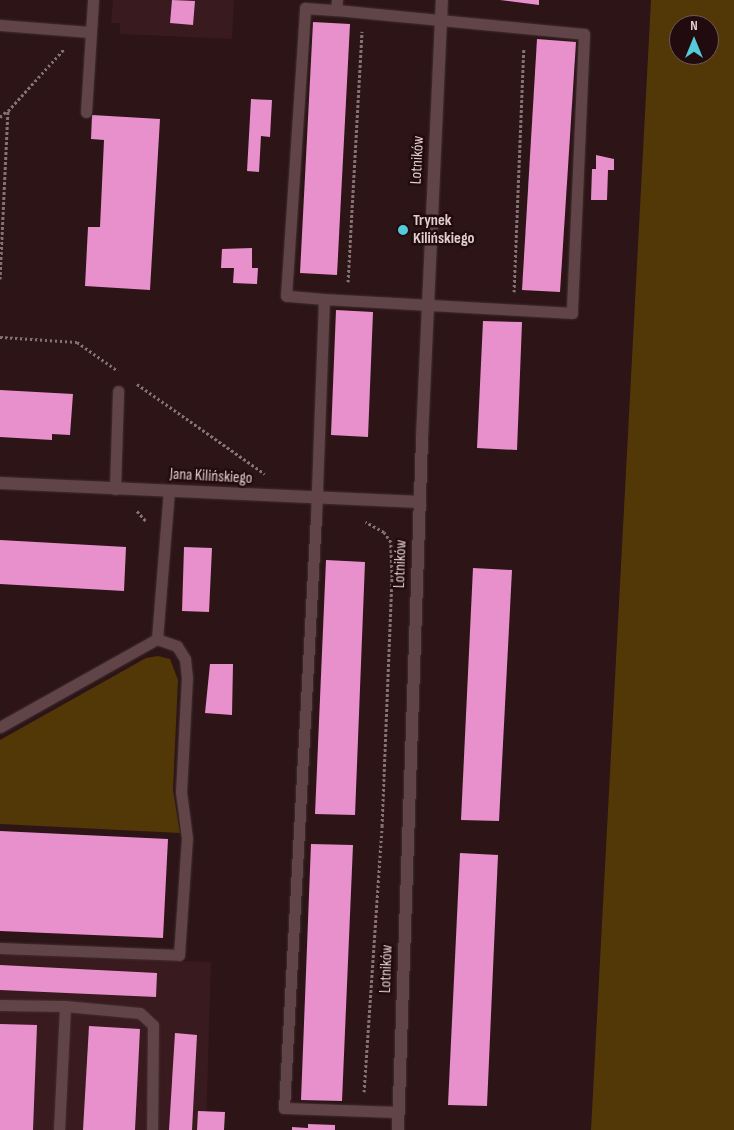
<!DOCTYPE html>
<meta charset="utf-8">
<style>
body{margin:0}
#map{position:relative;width:734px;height:1130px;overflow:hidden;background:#2c1417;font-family:"Sofia Sans Condensed",sans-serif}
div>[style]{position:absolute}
.built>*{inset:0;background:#391a1e}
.green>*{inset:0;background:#513806}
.building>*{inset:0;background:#e790cc}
.path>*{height:3px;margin-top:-1.5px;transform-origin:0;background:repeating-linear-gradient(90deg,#867174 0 2.5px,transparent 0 5px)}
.roads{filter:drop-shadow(0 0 1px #402f31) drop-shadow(0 0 1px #402f31)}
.service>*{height:11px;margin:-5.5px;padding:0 5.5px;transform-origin:5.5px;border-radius:5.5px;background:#614447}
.tertiary>*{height:12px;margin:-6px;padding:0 6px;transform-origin:6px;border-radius:6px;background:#614447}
.dots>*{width:14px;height:14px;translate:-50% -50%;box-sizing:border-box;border:2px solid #220b0e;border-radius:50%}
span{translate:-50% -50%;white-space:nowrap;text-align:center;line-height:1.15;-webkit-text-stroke:5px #220b0e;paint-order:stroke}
.street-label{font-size:16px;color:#dfcdcf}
.poi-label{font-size:16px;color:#dfcdcf;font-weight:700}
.left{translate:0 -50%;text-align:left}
.north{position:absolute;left:669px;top:15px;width:50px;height:50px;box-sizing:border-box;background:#220b0e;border:1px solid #6e595b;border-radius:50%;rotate:0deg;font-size:14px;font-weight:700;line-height:20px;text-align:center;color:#dfcdcf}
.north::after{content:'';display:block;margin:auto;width:18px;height:22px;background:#53cbdb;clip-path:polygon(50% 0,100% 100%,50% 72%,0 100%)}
</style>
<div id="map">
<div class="built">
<div style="clip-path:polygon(113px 0,234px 0,232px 39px,120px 34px,120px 23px,111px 23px)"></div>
<div style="clip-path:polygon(0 954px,211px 962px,206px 1130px,0 1130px)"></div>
</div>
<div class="green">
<div style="clip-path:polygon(evenodd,651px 0,734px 0,734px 1130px,591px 1130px,651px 0,679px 25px,709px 25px,709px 55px,679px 55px,679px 25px)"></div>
<div style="clip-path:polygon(158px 656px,170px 659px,178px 680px,173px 790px,180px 833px,0 824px,0 740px,146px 658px)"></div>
</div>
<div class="building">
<div style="clip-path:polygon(172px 0,195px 1px,193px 25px,170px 23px)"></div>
<div style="clip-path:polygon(500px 0,539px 0,539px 5px)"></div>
<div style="clip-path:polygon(313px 22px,350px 24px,337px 275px,300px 273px)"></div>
<div style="clip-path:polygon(537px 39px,576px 42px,560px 292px,522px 290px)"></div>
<div style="clip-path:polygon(251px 99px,272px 100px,270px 137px,261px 136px,259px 172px,247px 171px)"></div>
<div style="clip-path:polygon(92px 115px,160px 119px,150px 290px,85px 286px,88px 227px,100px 227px,104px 140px,91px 139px)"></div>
<div style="clip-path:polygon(596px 155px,614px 159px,614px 170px,608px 170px,607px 200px,591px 200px,592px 169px,596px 169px)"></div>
<div style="clip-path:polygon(252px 248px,252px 268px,258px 268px,257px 284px,233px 283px,234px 268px,221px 268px,222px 249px)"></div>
<div style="clip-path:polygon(336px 310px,373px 312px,368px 437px,331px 435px)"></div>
<div style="clip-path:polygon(483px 321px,522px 322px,517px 450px,477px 448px)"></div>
<div style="clip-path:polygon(0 390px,73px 394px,70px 435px,52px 434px,52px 440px,0 437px)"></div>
<div style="clip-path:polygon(0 540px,126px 547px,124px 591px,0 584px)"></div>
<div style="clip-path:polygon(184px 547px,212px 548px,209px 612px,182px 611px)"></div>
<div style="clip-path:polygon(326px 560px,365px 562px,355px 815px,315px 814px)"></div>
<div style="clip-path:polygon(473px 568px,512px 570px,499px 821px,461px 820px)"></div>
<div style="clip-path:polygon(210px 664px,233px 664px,232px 715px,205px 713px)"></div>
<div style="clip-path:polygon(0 831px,168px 839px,163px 938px,0 931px)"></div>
<div style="clip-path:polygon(311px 844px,353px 845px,342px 1101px,301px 1100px)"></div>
<div style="clip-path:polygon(460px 853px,498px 855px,487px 1106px,448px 1105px)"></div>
<div style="clip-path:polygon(0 965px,157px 973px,156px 997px,0 990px)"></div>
<div style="clip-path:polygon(0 1024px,37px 1025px,33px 1130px,0 1130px)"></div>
<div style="clip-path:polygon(89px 1026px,140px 1029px,135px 1130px,83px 1130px)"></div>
<div style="clip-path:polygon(175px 1033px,197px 1035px,192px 1130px,169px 1130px)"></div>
<div style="clip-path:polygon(198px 1111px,225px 1112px,224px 1130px,197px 1130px)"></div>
<div style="clip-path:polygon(308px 1124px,335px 1125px,335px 1130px,292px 1130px,292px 1127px,308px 1128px)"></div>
</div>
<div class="path">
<div style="left:0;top:117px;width:9px;rotate:-41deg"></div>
<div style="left:0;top:279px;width:168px;rotate:-87.3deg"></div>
<div style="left:8px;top:111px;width:84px;rotate:-47.9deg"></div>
<div style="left:348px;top:282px;width:251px;rotate:-86.8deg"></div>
<div style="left:514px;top:292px;width:244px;rotate:-87.7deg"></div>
<div style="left:0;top:337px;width:77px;rotate:3.7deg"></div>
<div style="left:77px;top:342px;width:50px;rotate:35.3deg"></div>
<div style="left:137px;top:384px;width:156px;rotate:35.1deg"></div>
<div style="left:137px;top:511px;width:13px;rotate:48deg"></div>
<div style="left:364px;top:1092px;width:267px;rotate:-86.1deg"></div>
<div style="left:382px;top:826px;width:249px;rotate:-87.7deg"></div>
<div style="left:392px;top:577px;width:35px;rotate:-92deg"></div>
<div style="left:391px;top:542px;width:12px;rotate:-125deg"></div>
<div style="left:384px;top:532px;width:21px;rotate:-151deg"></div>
</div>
<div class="roads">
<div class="service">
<div style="left:337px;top:0;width:10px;rotate:96deg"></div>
<div style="left:336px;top:10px;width:249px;rotate:5.5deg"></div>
<div style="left:584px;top:34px;width:279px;rotate:92.5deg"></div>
<div style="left:572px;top:313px;width:248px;rotate:-176.8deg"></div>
<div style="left:324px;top:299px;width:217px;rotate:92.1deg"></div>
<div style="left:316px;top:516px;width:593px;rotate:93.09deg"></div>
<div style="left:284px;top:1108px;width:114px;rotate:2deg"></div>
<div style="left:0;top:25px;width:90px;rotate:4.4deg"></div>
<div style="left:86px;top:112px;width:112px;rotate:-86.4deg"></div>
<div style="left:324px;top:299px;width:38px;rotate:-175deg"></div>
<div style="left:286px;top:296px;width:289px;rotate:-86.2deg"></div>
<div style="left:305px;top:8px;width:31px;rotate:4deg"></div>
<div style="left:115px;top:489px;width:98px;rotate:-88.2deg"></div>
<div style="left:0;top:727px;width:180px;rotate:-29.3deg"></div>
<div style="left:157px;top:639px;width:148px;rotate:-85.4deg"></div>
<div style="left:0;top:948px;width:179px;rotate:2.2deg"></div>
<div style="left:179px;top:955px;width:117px;rotate:-86.1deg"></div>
<div style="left:187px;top:838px;width:46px;rotate:-97.4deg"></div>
<div style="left:181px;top:792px;width:114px;rotate:-87deg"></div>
<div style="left:187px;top:678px;width:19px;rotate:-96deg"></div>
<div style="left:185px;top:659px;width:15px;rotate:-122deg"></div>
<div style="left:177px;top:646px;width:21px;rotate:-161deg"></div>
<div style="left:0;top:1005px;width:65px;rotate:0.9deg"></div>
<div style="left:65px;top:1006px;width:75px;rotate:5.3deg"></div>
<div style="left:140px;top:1013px;width:18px;rotate:43deg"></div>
<div style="left:153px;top:1025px;width:105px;rotate:90.5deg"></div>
<div style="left:59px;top:1130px;width:124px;rotate:-87.2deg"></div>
</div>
<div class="tertiary">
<div style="left:0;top:483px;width:420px;rotate:2.6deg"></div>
<div style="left:398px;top:1130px;width:692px;rotate:-88.01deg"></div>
<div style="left:422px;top:438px;width:438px;rotate:-87.4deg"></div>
</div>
</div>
<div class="dots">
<div style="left:403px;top:230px;background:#53cbdb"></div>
</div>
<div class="street-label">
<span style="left:418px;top:160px;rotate:-87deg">Lotników</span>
<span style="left:211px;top:477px;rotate:3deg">Jana Kilińskiego</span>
<span style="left:401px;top:564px;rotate:-88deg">Lotników</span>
<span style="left:387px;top:969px;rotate:-88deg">Lotników</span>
</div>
<div class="poi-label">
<span class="left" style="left:413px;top:230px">Trynek<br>Kilińskiego</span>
</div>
<div class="north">N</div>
</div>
